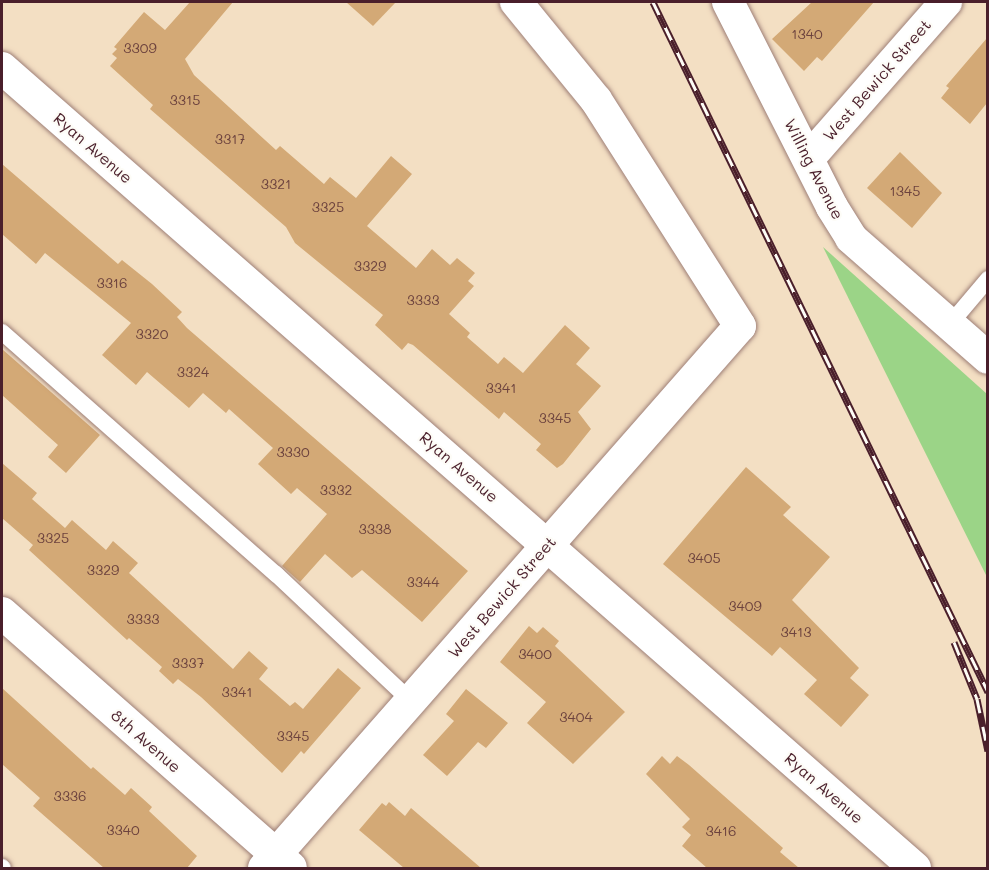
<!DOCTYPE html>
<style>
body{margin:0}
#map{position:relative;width:989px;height:870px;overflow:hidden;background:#f3dfc3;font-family:Mali,sans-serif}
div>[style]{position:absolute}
.green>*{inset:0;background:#9bd487}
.building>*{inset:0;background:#d3a976}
.roads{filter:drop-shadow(0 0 2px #9e7f77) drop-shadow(0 0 2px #9e7f77)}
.service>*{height:16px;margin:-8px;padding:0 8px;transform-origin:8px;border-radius:8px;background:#fff}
.minor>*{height:32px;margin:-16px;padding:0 16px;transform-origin:16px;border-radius:16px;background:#fff}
.rail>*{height:7px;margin-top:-3.5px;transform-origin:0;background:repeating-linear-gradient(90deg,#fdfcf7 0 14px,#4a1f2b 0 28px);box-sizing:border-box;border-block:2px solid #4a1f2b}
span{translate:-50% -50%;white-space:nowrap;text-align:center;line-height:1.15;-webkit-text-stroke:4.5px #fdfcf7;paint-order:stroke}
.number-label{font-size:14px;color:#6c423e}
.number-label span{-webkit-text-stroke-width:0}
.street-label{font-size:16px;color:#4a1f2b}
.frame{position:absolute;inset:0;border:3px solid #4a1f2b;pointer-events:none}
</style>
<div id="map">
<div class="green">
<div style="clip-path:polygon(823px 247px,987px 394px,987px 577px)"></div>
</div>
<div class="building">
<div style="clip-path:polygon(190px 2px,233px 2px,185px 59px,194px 75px,276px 150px,280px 146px,324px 184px,330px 177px,356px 198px,391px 156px,412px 174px,367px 226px,416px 268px,432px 249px,450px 265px,457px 258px,475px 273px,468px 281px,474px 286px,449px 314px,470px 333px,467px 337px,498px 364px,504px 357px,523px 373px,565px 325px,590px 348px,576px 364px,601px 386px,578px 412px,591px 429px,563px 464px,557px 468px,536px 450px,541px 444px,504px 412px,499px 419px,413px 345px,408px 343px,402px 350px,375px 325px,383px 315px,295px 243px,286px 227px,150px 109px,153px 105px,110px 66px,117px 58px,112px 54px,117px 49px,114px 47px,144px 12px,165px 30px)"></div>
<div style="clip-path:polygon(346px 2px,396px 2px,373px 26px)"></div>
<div style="clip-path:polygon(812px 2px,874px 2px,822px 61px,817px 57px,804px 71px,772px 39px)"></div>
<div style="clip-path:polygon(987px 38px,987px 103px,970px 124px,941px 98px,949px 88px,946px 86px)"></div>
<div style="clip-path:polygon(900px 152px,942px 193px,912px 228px,867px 188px)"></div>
<div style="clip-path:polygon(2px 164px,118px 264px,122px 260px,152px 284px,182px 312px,177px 317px,187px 328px,468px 571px,422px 622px,362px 570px,352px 578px,325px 554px,300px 582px,282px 566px,327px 514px,297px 488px,291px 494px,258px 464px,273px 448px,229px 409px,226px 413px,203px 393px,189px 408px,147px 372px,136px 385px,102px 355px,131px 323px,45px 253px,36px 264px,2px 234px)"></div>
<div style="clip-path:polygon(2px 349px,100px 435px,66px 473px,48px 457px,58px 445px,2px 395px)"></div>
<div style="clip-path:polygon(2px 463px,37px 493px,32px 499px,65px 528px,72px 520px,106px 550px,113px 541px,138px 563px,129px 573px,233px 669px,249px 651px,268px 668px,259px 679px,290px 706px,295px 702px,303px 709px,338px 668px,361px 688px,304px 754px,301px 751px,282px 773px,201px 697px,178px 679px,173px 684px,159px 671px,162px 667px,129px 638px,127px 640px,29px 550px,33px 545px,2px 518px)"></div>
<div style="clip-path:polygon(746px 467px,791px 507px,783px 515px,830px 557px,792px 600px,859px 668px,850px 678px,869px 695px,841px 727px,804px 694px,817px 680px,780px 647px,772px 656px,663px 564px)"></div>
<div style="clip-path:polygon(529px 626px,537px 633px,543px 627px,559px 641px,555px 646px,625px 712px,573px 764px,527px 723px,546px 702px,500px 662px)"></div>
<div style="clip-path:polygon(2px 688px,91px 769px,93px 767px,125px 795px,131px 788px,152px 807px,149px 811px,197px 856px,187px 868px,104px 868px,33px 806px,40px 798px,2px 764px)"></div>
<div style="clip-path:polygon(466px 689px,508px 723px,486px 748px,478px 742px,447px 776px,423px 755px,454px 721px,446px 714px)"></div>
<div style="clip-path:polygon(662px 756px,670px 764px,677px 756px,689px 765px,783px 848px,780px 852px,799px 868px,707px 868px,682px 846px,691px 835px,682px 827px,690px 819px,646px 774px)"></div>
<div style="clip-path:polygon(389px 802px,405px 816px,411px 808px,481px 868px,404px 868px,359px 830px,382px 803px,386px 806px)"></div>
</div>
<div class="roads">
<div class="service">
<div style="left:950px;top:324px;width:59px;rotate:-49.8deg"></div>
<div style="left:2px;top:332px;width:366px;rotate:41.5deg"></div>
<div style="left:276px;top:574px;width:185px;rotate:43.3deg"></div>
<div style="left:2px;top:867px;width:1px;rotate:45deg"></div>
</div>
<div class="minor">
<div style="left:728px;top:2px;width:230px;rotate:63.1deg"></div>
<div style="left:832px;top:207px;width:36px;rotate:58deg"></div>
<div style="left:851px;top:238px;width:182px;rotate:41.2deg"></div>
<div style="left:2px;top:68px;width:1214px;rotate:41.23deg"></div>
<div style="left:809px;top:158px;width:208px;rotate:-48.7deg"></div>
<div style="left:2px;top:613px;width:385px;rotate:41.4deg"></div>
<div style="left:264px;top:868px;width:721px;rotate:-48.71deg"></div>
<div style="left:740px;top:326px;width:268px;rotate:-122.5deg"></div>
<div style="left:596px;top:100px;width:127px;rotate:-129.2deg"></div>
</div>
</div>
<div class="rail">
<div style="left:653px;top:2px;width:767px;rotate:64.1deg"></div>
<div style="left:954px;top:642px;width:61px;rotate:68deg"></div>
<div style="left:977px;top:699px;width:53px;rotate:78.1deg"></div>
</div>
<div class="number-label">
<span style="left:807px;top:34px">1340</span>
<span style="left:140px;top:48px">3309</span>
<span style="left:185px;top:100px">3315</span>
<span style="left:230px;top:139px">3317</span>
<span style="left:276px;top:184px">3321</span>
<span style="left:905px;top:191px">1345</span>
<span style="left:328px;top:207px">3325</span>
<span style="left:370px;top:266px">3329</span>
<span style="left:112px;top:283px">3316</span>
<span style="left:423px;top:300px">3333</span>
<span style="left:152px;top:334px">3320</span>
<span style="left:193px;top:372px">3324</span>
<span style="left:501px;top:388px">3341</span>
<span style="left:555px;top:418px">3345</span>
<span style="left:293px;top:452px">3330</span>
<span style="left:336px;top:490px">3332</span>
<span style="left:375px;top:529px">3338</span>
<span style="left:53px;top:538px">3325</span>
<span style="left:704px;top:558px">3405</span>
<span style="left:103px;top:570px">3329</span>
<span style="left:423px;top:582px">3344</span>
<span style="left:745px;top:606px">3409</span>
<span style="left:143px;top:619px">3333</span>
<span style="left:796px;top:632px">3413</span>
<span style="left:535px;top:654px">3400</span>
<span style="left:188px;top:663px">3337</span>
<span style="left:237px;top:692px">3341</span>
<span style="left:576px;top:717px">3404</span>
<span style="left:293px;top:736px">3345</span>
<span style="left:70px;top:796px">3336</span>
<span style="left:123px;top:830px">3340</span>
<span style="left:721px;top:831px">3416</span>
</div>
<div class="street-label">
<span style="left:877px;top:80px;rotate:-49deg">West Bewick Street</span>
<span style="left:93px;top:148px;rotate:41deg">Ryan Avenue</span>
<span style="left:814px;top:169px;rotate:63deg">Willing Avenue</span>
<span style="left:459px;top:467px;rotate:41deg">Ryan Avenue</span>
<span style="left:502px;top:597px;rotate:-49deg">West Bewick Street</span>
<span style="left:146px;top:741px;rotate:41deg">8th Avenue</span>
<span style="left:824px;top:788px;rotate:41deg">Ryan Avenue</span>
</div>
<div class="frame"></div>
</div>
